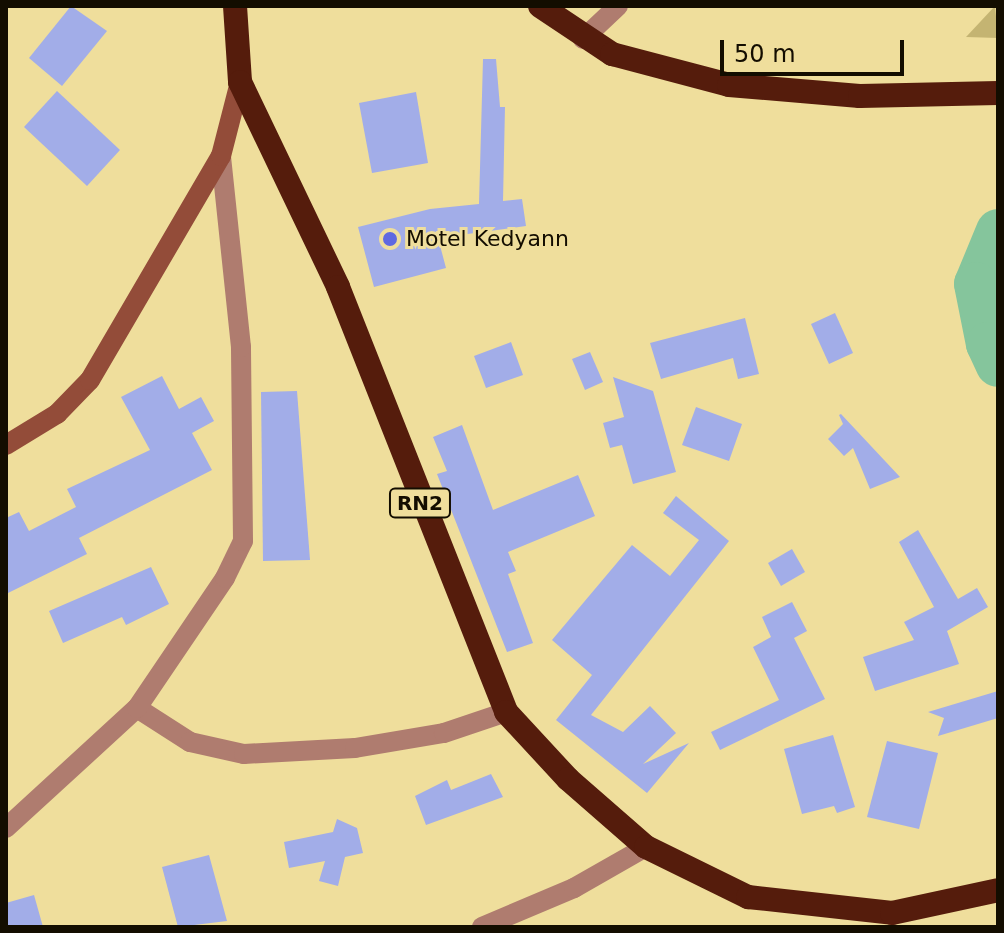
<!DOCTYPE html>
<style>
body{margin:0}
#map{position:relative;width:1004px;height:933px;overflow:hidden;background:#efde9c;font-family:"DejaVu Sans",sans-serif}
div>[style]{position:absolute}
.green>*{inset:0;background:#c4b472}
.river>*{height:44px;margin:-22px;padding:0 22px;transform-origin:22px;border-radius:22px;background:#85c59c}
.building>*{inset:0;background:#a2ade8}
.street>*{height:20px;margin:-10px;padding:0 10px;transform-origin:10px;border-radius:10px;background:#af7c6f}
.secondary>*{height:20px;margin:-10px;padding:0 10px;transform-origin:10px;border-radius:10px;background:#934c39}
.highway>*{height:24px;margin:-12px;padding:0 12px;transform-origin:12px;border-radius:12px;background:#551c0c}
.dots>*{width:22px;height:22px;translate:-50% -50%;box-sizing:border-box;border:4px solid #efde9c;border-radius:50%}
span{translate:-50% -50%;white-space:nowrap;text-align:center;line-height:1.15;-webkit-text-stroke:6px #efde9c;paint-order:stroke}
.shield-label span{padding:2px 6px;background:#efde9c;border:2px solid;border-radius:6px;-webkit-text-stroke-width:0}
.shield-label{font-size:20px;color:#130d00;font-weight:700}
.poi-label{font-size:22px;color:#130d00}
.left{translate:0 -50%;text-align:left}
.frame{position:absolute;inset:0;border:8px solid #130d00;pointer-events:none}
.scale{position:absolute;left:720px;top:40px;width:184px;height:36px;box-sizing:border-box;border:4px solid #130d00;border-top:0;padding-left:10px;font-size:24px;line-height:28px;white-space:nowrap;color:#130d00;-webkit-text-stroke:6px #efde9c;paint-order:stroke}
</style>
<div id="map">
<div class="green">
<div style="clip-path:polygon(995px 6px,998px 38px,966px 37px)"></div>
</div>
<div class="river">
<div style="left:998px;top:231px;width:57px;rotate:112.5deg"></div>
<div style="left:976px;top:284px;width:61px;rotate:78.7deg"></div>
<div style="left:988px;top:344px;width:23px;rotate:65deg"></div>
</div>
<div class="building">
<div style="clip-path:polygon(71px 6px,107px 31px,62px 86px,29px 58px)"></div>
<div style="clip-path:polygon(483px 59px,496px 59px,500px 107px,505px 107px,503px 201px,522px 199px,526px 226px,438px 238px,446px 268px,374px 287px,358px 227px,430px 209px,479px 204px)"></div>
<div style="clip-path:polygon(57px 91px,120px 150px,87px 186px,24px 127px)"></div>
<div style="clip-path:polygon(416px 92px,428px 163px,372px 173px,359px 103px)"></div>
<div style="clip-path:polygon(835px 313px,853px 353px,829px 364px,811px 324px)"></div>
<div style="clip-path:polygon(745px 318px,759px 374px,738px 379px,733px 358px,661px 379px,650px 343px)"></div>
<div style="clip-path:polygon(511px 342px,523px 375px,486px 388px,474px 356px)"></div>
<div style="clip-path:polygon(590px 352px,603px 382px,585px 390px,572px 359px)"></div>
<div style="clip-path:polygon(162px 376px,179px 409px,201px 397px,214px 421px,192px 433px,212px 470px,79px 538px,87px 554px,6px 594px,6px 518px,19px 512px,29px 531px,76px 507px,67px 489px,150px 450px,121px 397px)"></div>
<div style="clip-path:polygon(613px 377px,653px 391px,676px 472px,633px 484px,622px 445px,610px 448px,603px 423px,624px 417px)"></div>
<div style="clip-path:polygon(297px 391px,310px 560px,263px 561px,261px 392px)"></div>
<div style="clip-path:polygon(696px 407px,742px 424px,729px 461px,682px 445px)"></div>
<div style="clip-path:polygon(839px 415px,841px 414px,900px 477px,870px 489px,853px 448px,844px 456px,828px 439px,843px 424px)"></div>
<div style="clip-path:polygon(462px 425px,493px 510px,578px 475px,595px 516px,508px 552px,516px 571px,508px 574px,533px 643px,507px 652px,437px 474px,447px 471px,433px 437px)"></div>
<div style="clip-path:polygon(676px 496px,729px 541px,591px 715px,623px 732px,650px 706px,676px 733px,643px 764px,689px 743px,647px 793px,556px 720px,592px 675px,552px 640px,632px 545px,670px 576px,699px 540px,663px 513px)"></div>
<div style="clip-path:polygon(918px 530px,958px 599px,977px 588px,988px 607px,947px 631px,959px 664px,875px 691px,863px 657px,914px 640px,904px 622px,934px 607px,899px 542px)"></div>
<div style="clip-path:polygon(792px 549px,805px 572px,781px 586px,768px 563px)"></div>
<div style="clip-path:polygon(151px 567px,169px 604px,126px 625px,122px 617px,63px 643px,49px 611px)"></div>
<div style="clip-path:polygon(792px 602px,807px 631px,794px 638px,825px 699px,720px 750px,711px 732px,779px 700px,753px 647px,771px 637px,762px 617px)"></div>
<div style="clip-path:polygon(998px 691px,998px 718px,938px 736px,944px 718px,928px 712px)"></div>
<div style="clip-path:polygon(833px 735px,855px 807px,837px 813px,834px 806px,802px 814px,784px 749px)"></div>
<div style="clip-path:polygon(887px 741px,938px 753px,919px 829px,867px 817px)"></div>
<div style="clip-path:polygon(491px 774px,503px 797px,426px 825px,415px 796px,447px 780px,451px 790px)"></div>
<div style="clip-path:polygon(337px 819px,357px 828px,363px 853px,345px 857px,338px 886px,319px 881px,325px 861px,289px 868px,284px 842px,333px 832px)"></div>
<div style="clip-path:polygon(209px 855px,227px 921px,178px 927px,162px 867px)"></div>
<div style="clip-path:polygon(34px 895px,43px 927px,6px 927px,6px 903px)"></div>
</div>
<div class="street">
<div style="left:583px;top:39px;width:48px;rotate:-43.3deg"></div>
<div style="left:137px;top:708px;width:63px;rotate:32.7deg"></div>
<div style="left:190px;top:742px;width:55px;rotate:12.5deg"></div>
<div style="left:244px;top:754px;width:111px;rotate:-3.1deg"></div>
<div style="left:355px;top:748px;width:90px;rotate:-9.6deg"></div>
<div style="left:444px;top:733px;width:65px;rotate:-18.7deg"></div>
<div style="left:6px;top:828px;width:178px;rotate:-42.5deg"></div>
<div style="left:137px;top:708px;width:157px;rotate:-55.9deg"></div>
<div style="left:225px;top:578px;width:41px;rotate:-64.1deg"></div>
<div style="left:243px;top:541px;width:194px;rotate:-90.6deg"></div>
<div style="left:241px;top:347px;width:192px;rotate:-96deg"></div>
<div style="left:482px;top:927px;width:100px;rotate:-23deg"></div>
<div style="left:574px;top:888px;width:83px;rotate:-29.7deg"></div>
</div>
<div class="secondary">
<div style="left:6px;top:445px;width:60px;rotate:-31.3deg"></div>
<div style="left:57px;top:414px;width:47px;rotate:-45.9deg"></div>
<div style="left:90px;top:380px;width:259px;rotate:-59.7deg"></div>
<div style="left:221px;top:156px;width:76px;rotate:-75.6deg"></div>
</div>
<div class="highway">
<div style="left:235px;top:6px;width:76px;rotate:86.2deg"></div>
<div style="left:240px;top:82px;width:227px;rotate:64.4deg"></div>
<div style="left:338px;top:287px;width:457px;rotate:68.4deg"></div>
<div style="left:506px;top:712px;width:91px;rotate:47.2deg"></div>
<div style="left:568px;top:779px;width:103px;rotate:41.1deg"></div>
<div style="left:646px;top:847px;width:114px;rotate:26.1deg"></div>
<div style="left:748px;top:897px;width:145px;rotate:6.3deg"></div>
<div style="left:892px;top:913px;width:108px;rotate:-12.2deg"></div>
<div style="left:540px;top:6px;width:87px;rotate:33.7deg"></div>
<div style="left:612px;top:54px;width:121px;rotate:14.8deg"></div>
<div style="left:729px;top:85px;width:131px;rotate:4.8deg"></div>
<div style="left:860px;top:96px;width:138px;rotate:-1.2deg"></div>
</div>
<div class="dots">
<div style="left:390px;top:239px;background:#5f69e1"></div>
</div>
<div class="shield-label">
<span style="left:420px;top:503px">RN2</span>
</div>
<div class="poi-label">
<span class="left" style="left:406px;top:239px">Motel Kedyann</span>
</div>
<div class="frame"></div>
<div class="scale">50 m</div>
</div>
